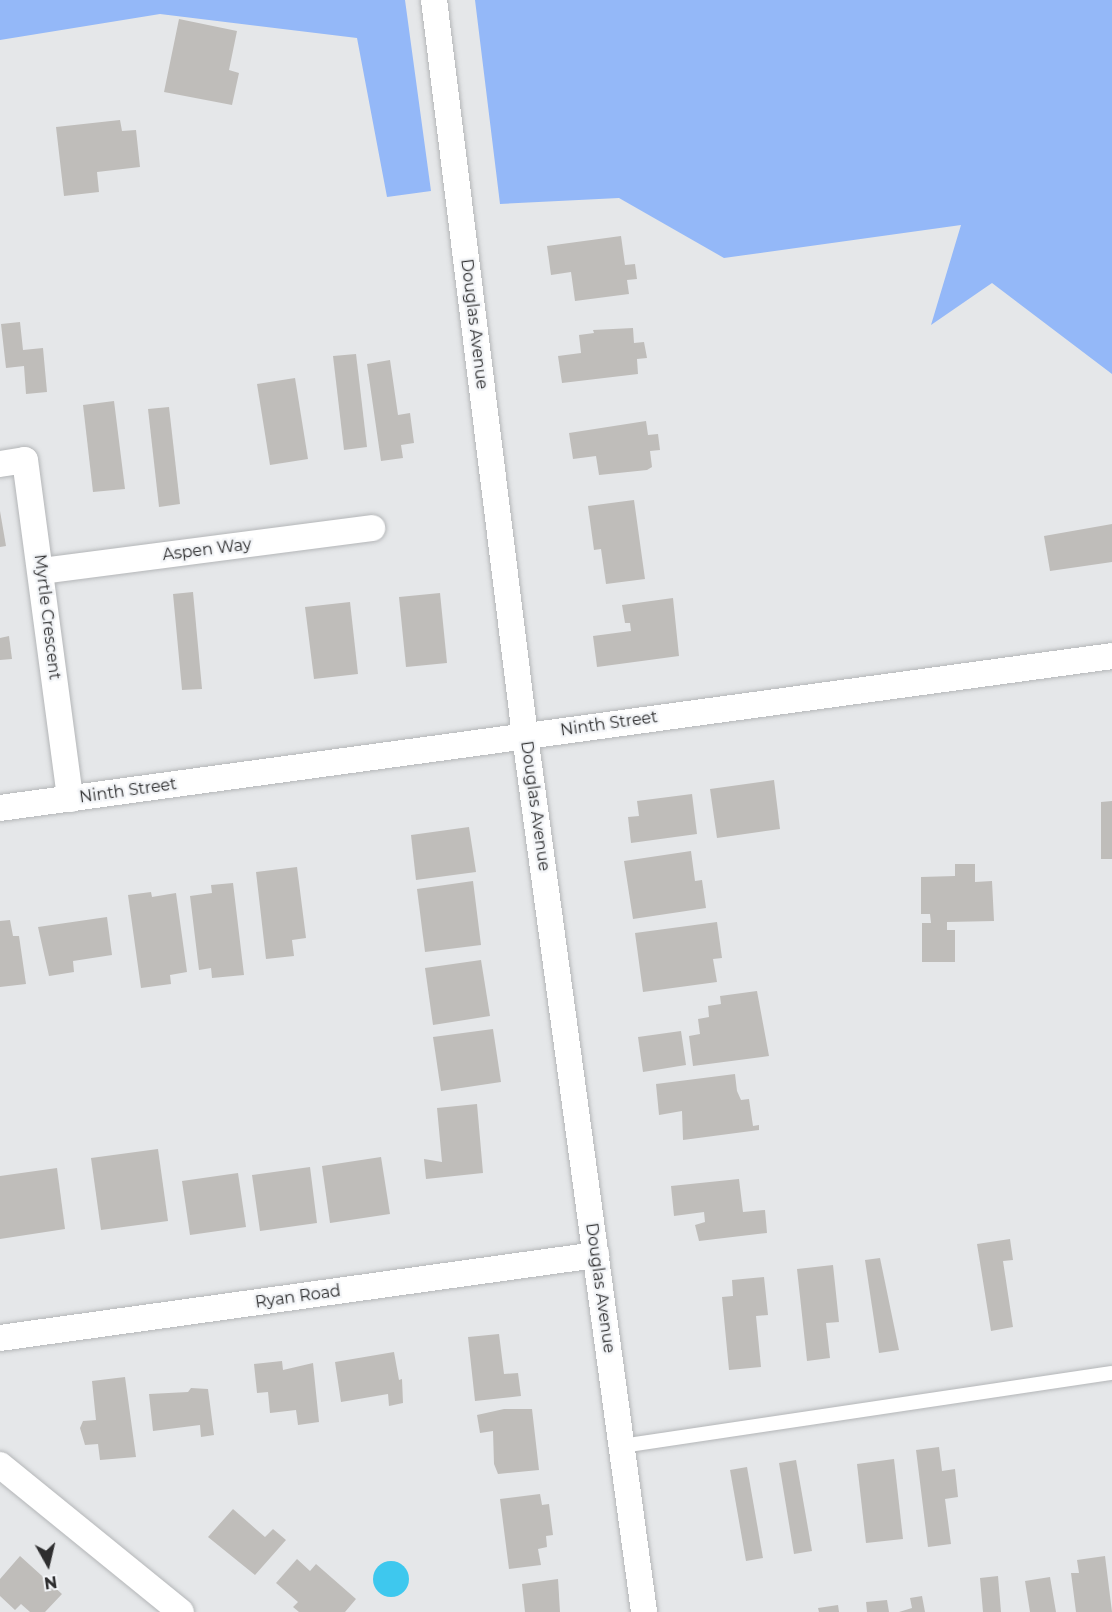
<!DOCTYPE html>
<style>
body{margin:0}
#map{position:relative;width:1112px;height:1612px;overflow:hidden;background:#e5e7e9;font-family:Montserrat,sans-serif}
div>[style]{position:absolute}
.forest>*{inset:0;background:#94b8f8}
.water>*{inset:0;background:#3ec8ee}
.round{border-radius:50%}
.building>*{inset:0;background:#bfbdba}
.roads{filter:drop-shadow(0 0 2px #b4b6b8) drop-shadow(0 0 2px #b4b6b8)}
.service>*{height:14px;margin:-7px;padding:0 7px;transform-origin:7px;border-radius:7px;background:#fff}
.minor>*{height:26px;margin:-13px;padding:0 13px;transform-origin:13px;border-radius:13px;background:#fff}
span{translate:-50% -50%;white-space:nowrap;text-align:center;line-height:1.15;-webkit-text-stroke:4.5px #f2f4f7;paint-order:stroke}
.street-label{font-size:16px;color:#2e2e2f}
.north{position:absolute;left:18px;top:1534px;width:60px;height:60px;-webkit-text-stroke:4px #f2f4f7;paint-order:stroke;rotate:172deg;font-size:16px;font-weight:700;line-height:24px;text-align:center;color:#2e2e2f}
.north::after{content:'';display:block;margin:auto;width:21px;height:27px;background:#2e2e2f;clip-path:polygon(50% 0,100% 100%,50% 72%,0 100%)}
</style>
<div id="map">
<div class="forest">
<div style="clip-path:polygon(0 0,405px 0,431px 191px,387px 197px,357px 38px,160px 14px,0 40px)"></div>
<div style="clip-path:polygon(475px 0,1112px 0,1112px 374px,992px 283px,931px 325px,961px 225px,724px 258px,619px 198px,500px 204px)"></div>
</div>
<div class="water">
<div class="round" style="left:373px;top:1561px;width:36px;height:36px"></div>
</div>
<div class="building">
<div style="clip-path:polygon(179px 19px,237px 31px,229px 70px,239px 73px,232px 105px,164px 92px)"></div>
<div style="clip-path:polygon(120px 120px,122px 131px,136px 130px,140px 167px,97px 172px,99px 192px,64px 196px,56px 127px)"></div>
<div style="clip-path:polygon(621px 236px,625px 265px,635px 264px,637px 279px,627px 280px,629px 294px,575px 301px,571px 272px,551px 275px,547px 246px)"></div>
<div style="clip-path:polygon(20px 322px,23px 350px,43px 348px,47px 392px,26px 394px,24px 366px,6px 368px,1px 324px)"></div>
<div style="clip-path:polygon(633px 328px,634px 343px,644px 342px,647px 358px,637px 359px,638px 374px,562px 383px,558px 356px,581px 353px,579px 335px,594px 333px,593px 330px)"></div>
<div style="clip-path:polygon(356px 354px,367px 447px,344px 450px,333px 356px)"></div>
<div style="clip-path:polygon(390px 360px,398px 415px,410px 413px,414px 443px,401px 445px,403px 458px,381px 461px,367px 364px)"></div>
<div style="clip-path:polygon(295px 378px,308px 459px,270px 465px,257px 384px)"></div>
<div style="clip-path:polygon(114px 401px,125px 489px,93px 492px,83px 405px)"></div>
<div style="clip-path:polygon(169px 407px,180px 504px,159px 507px,148px 409px)"></div>
<div style="clip-path:polygon(646px 421px,648px 435px,658px 434px,660px 450px,650px 451px,652px 467px,647px 470px,599px 475px,596px 456px,573px 459px,569px 433px)"></div>
<div style="clip-path:polygon(634px 500px,645px 579px,606px 584px,601px 549px,594px 550px,588px 506px)"></div>
<div style="clip-path:polygon(0 511px,6px 546px,0 547px)"></div>
<div style="clip-path:polygon(1112px 524px,1112px 562px,1050px 571px,1044px 536px)"></div>
<div style="clip-path:polygon(193px 592px,202px 689px,182px 690px,173px 594px)"></div>
<div style="clip-path:polygon(440px 593px,447px 663px,406px 667px,399px 597px)"></div>
<div style="clip-path:polygon(673px 598px,679px 656px,597px 667px,593px 636px,631px 631px,630px 623px,625px 623px,622px 605px)"></div>
<div style="clip-path:polygon(350px 602px,358px 674px,314px 679px,305px 607px)"></div>
<div style="clip-path:polygon(9px 636px,12px 659px,0 660px,0 638px)"></div>
<div style="clip-path:polygon(774px 780px,780px 829px,717px 838px,710px 789px)"></div>
<div style="clip-path:polygon(692px 794px,697px 834px,631px 843px,628px 817px,639px 816px,637px 801px)"></div>
<div style="clip-path:polygon(1112px 801px,1112px 859px,1101px 859px,1101px 802px)"></div>
<div style="clip-path:polygon(469px 827px,476px 872px,416px 880px,411px 835px)"></div>
<div style="clip-path:polygon(691px 851px,695px 881px,702px 880px,706px 908px,633px 919px,624px 861px)"></div>
<div style="clip-path:polygon(955px 864px,975px 864px,975px 882px,992px 881px,994px 921px,947px 922px,947px 930px,955px 930px,955px 962px,922px 962px,922px 923px,931px 923px,930px 914px,921px 914px,921px 877px,955px 876px)"></div>
<div style="clip-path:polygon(297px 867px,306px 938px,292px 940px,294px 956px,266px 959px,256px 872px)"></div>
<div style="clip-path:polygon(473px 881px,481px 945px,425px 952px,417px 889px)"></div>
<div style="clip-path:polygon(233px 883px,244px 975px,212px 978px,211px 968px,199px 970px,190px 896px,212px 893px,211px 885px)"></div>
<div style="clip-path:polygon(151px 892px,152px 897px,176px 893px,187px 972px,170px 975px,171px 984px,141px 988px,128px 895px)"></div>
<div style="clip-path:polygon(107px 917px,112px 955px,73px 961px,74px 972px,49px 976px,38px 927px)"></div>
<div style="clip-path:polygon(10px 920px,13px 936px,19px 936px,26px 984px,0 987px,0 921px)"></div>
<div style="clip-path:polygon(717px 922px,722px 958px,713px 959px,717px 982px,643px 992px,635px 933px)"></div>
<div style="clip-path:polygon(481px 960px,490px 1016px,433px 1025px,425px 968px)"></div>
<div style="clip-path:polygon(757px 991px,769px 1056px,693px 1066px,689px 1036px,700px 1034px,698px 1019px,709px 1017px,708px 1006px,721px 1004px,720px 996px)"></div>
<div style="clip-path:polygon(493px 1029px,501px 1082px,441px 1091px,433px 1037px)"></div>
<div style="clip-path:polygon(681px 1031px,686px 1065px,643px 1072px,638px 1037px)"></div>
<div style="clip-path:polygon(735px 1074px,737px 1091px,741px 1100px,749px 1099px,753px 1126px,759px 1125px,759px 1130px,683px 1140px,682px 1111px,659px 1115px,656px 1084px)"></div>
<div style="clip-path:polygon(477px 1104px,483px 1173px,426px 1179px,424px 1159px,442px 1162px,437px 1108px)"></div>
<div style="clip-path:polygon(158px 1149px,168px 1221px,101px 1230px,91px 1158px)"></div>
<div style="clip-path:polygon(381px 1157px,390px 1214px,330px 1223px,322px 1166px)"></div>
<div style="clip-path:polygon(310px 1167px,317px 1223px,260px 1231px,252px 1175px)"></div>
<div style="clip-path:polygon(57px 1168px,65px 1229px,0 1239px,0 1176px)"></div>
<div style="clip-path:polygon(238px 1173px,246px 1227px,190px 1235px,182px 1181px)"></div>
<div style="clip-path:polygon(739px 1179px,743px 1212px,765px 1210px,767px 1233px,699px 1241px,695px 1225px,705px 1222px,704px 1212px,674px 1216px,671px 1186px)"></div>
<div style="clip-path:polygon(1010px 1239px,1013px 1260px,1003px 1261px,1013px 1327px,991px 1331px,977px 1244px)"></div>
<div style="clip-path:polygon(880px 1258px,899px 1350px,879px 1353px,865px 1260px)"></div>
<div style="clip-path:polygon(833px 1265px,839px 1322px,826px 1323px,830px 1358px,807px 1361px,797px 1269px)"></div>
<div style="clip-path:polygon(764px 1277px,768px 1315px,756px 1316px,761px 1367px,729px 1370px,722px 1297px,733px 1296px,732px 1280px)"></div>
<div style="clip-path:polygon(499px 1334px,504px 1374px,518px 1373px,521px 1396px,475px 1401px,468px 1337px)"></div>
<div style="clip-path:polygon(394px 1352px,399px 1380px,402px 1379px,403px 1403px,389px 1406px,388px 1394px,341px 1402px,335px 1362px)"></div>
<div style="clip-path:polygon(282px 1361px,283px 1370px,313px 1363px,319px 1422px,298px 1425px,296px 1410px,270px 1413px,268px 1392px,257px 1393px,254px 1364px)"></div>
<div style="clip-path:polygon(125px 1377px,136px 1457px,100px 1460px,98px 1444px,85px 1445px,80px 1428px,83px 1421px,96px 1420px,92px 1381px)"></div>
<div style="clip-path:polygon(191px 1388px,208px 1389px,214px 1435px,201px 1437px,200px 1425px,153px 1431px,149px 1394px,188px 1392px)"></div>
<div style="clip-path:polygon(504px 1409px,532px 1409px,539px 1470px,498px 1474px,494px 1464px,493px 1431px,480px 1433px,477px 1415px)"></div>
<div style="clip-path:polygon(939px 1447px,942px 1471px,955px 1469px,958px 1497px,945px 1499px,951px 1544px,928px 1547px,916px 1450px)"></div>
<div style="clip-path:polygon(894px 1459px,903px 1539px,866px 1543px,857px 1464px)"></div>
<div style="clip-path:polygon(796px 1460px,812px 1551px,794px 1554px,779px 1463px)"></div>
<div style="clip-path:polygon(747px 1467px,763px 1558px,746px 1561px,730px 1470px)"></div>
<div style="clip-path:polygon(540px 1494px,542px 1505px,549px 1504px,553px 1535px,546px 1536px,547px 1547px,538px 1549px,541px 1565px,509px 1569px,500px 1499px)"></div>
<div style="clip-path:polygon(233px 1509px,265px 1537px,273px 1529px,286px 1540px,255px 1575px,208px 1537px)"></div>
<div style="clip-path:polygon(20px 1556px,62px 1594px,45px 1612px,30px 1612px,21px 1604px,15px 1610px,0 1596px,0 1579px)"></div>
<div style="clip-path:polygon(1105px 1556px,1112px 1612px,1076px 1612px,1071px 1573px,1079px 1573px,1077px 1560px)"></div>
<div style="clip-path:polygon(297px 1559px,310px 1571px,316px 1564px,356px 1599px,345px 1612px,299px 1612px,293px 1607px,298px 1602px,276px 1583px)"></div>
<div style="clip-path:polygon(998px 1576px,1001px 1612px,983px 1612px,980px 1578px)"></div>
<div style="clip-path:polygon(1050px 1577px,1056px 1612px,1030px 1612px,1025px 1581px)"></div>
<div style="clip-path:polygon(558px 1579px,560px 1612px,525px 1612px,522px 1584px)"></div>
<div style="clip-path:polygon(922px 1596px,925px 1612px,899px 1612px,912px 1608px,910px 1598px)"></div>
<div style="clip-path:polygon(887px 1600px,889px 1612px,867px 1612px,866px 1602px)"></div>
<div style="clip-path:polygon(838px 1605px,839px 1612px,819px 1612px,818px 1608px)"></div>
</div>
<div class="roads">
<div class="service">
<div style="left:622px;top:1446px;width:495px;rotate:-8.5deg"></div>
</div>
<div class="minor">
<div style="left:434px;top:0;width:742px;rotate:82.95deg"></div>
<div style="left:525px;top:736px;width:884px;rotate:82.26deg"></div>
<div style="left:0;top:464px;width:25px;rotate:-9deg"></div>
<div style="left:25px;top:460px;width:342px;rotate:82.4deg"></div>
<div style="left:42px;top:571px;width:333px;rotate:-7.4deg"></div>
<div style="left:0;top:808px;width:1122px;rotate:-7.78deg"></div>
<div style="left:0;top:1338px;width:602px;rotate:-7.93deg"></div>
<div style="left:0;top:1465px;width:233px;rotate:39.1deg"></div>
</div>
</div>
<div class="street-label">
<span style="left:474px;top:324px;rotate:83deg">Douglas Avenue</span>
<span style="left:207px;top:550px;rotate:-7deg">Aspen Way</span>
<span style="left:47px;top:617px;rotate:83deg">Myrtle Crescent</span>
<span style="left:609px;top:724px;rotate:-8deg">Ninth Street</span>
<span style="left:128px;top:791px;rotate:-8deg">Ninth Street</span>
<span style="left:535px;top:806px;rotate:82deg">Douglas Avenue</span>
<span style="left:600px;top:1288px;rotate:82deg">Douglas Avenue</span>
<span style="left:298px;top:1297px;rotate:-8deg">Ryan Road</span>
</div>
<div class="north">N</div>
</div>
